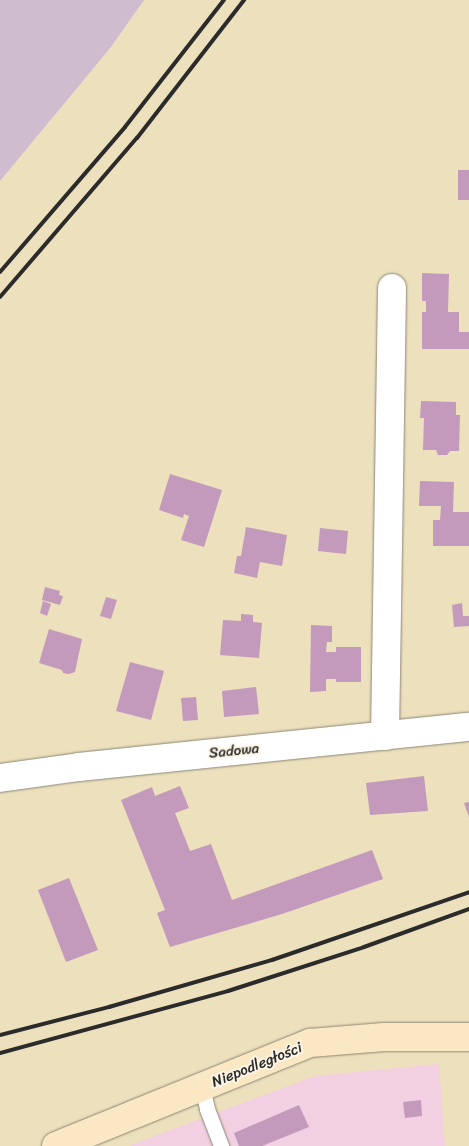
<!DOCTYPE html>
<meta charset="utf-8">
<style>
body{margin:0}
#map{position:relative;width:469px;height:1146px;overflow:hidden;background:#ece0bd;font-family:Sriracha,sans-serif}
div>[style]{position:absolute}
.built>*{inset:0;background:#f2cfe1}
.industrial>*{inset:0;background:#cfbdcf}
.building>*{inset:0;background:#c39abb}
.roads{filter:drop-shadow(0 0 1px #8c8674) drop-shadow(0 0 1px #8c8674)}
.lane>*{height:15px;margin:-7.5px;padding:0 7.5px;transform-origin:7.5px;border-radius:7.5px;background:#fff}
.street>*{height:28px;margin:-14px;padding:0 14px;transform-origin:14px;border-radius:14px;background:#fff}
.secondary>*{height:28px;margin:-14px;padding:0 14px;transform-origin:14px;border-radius:14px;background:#fae7c3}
.rail>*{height:4px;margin:-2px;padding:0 2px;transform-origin:2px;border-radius:2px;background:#2b2b2b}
span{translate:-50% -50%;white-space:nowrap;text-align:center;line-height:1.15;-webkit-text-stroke:4px #fcf5e5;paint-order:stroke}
.street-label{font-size:15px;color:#2b2b2b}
</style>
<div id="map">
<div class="built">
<div style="clip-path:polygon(439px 1064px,445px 1146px,128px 1146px,315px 1076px)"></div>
</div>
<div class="industrial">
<div style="clip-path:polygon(0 0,144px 0,111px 47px,0 181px)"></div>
</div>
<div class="building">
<div style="clip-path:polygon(458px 170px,469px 170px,469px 200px,458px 200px)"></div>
<div style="clip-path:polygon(422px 273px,449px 274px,448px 312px,459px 312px,459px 332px,469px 332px,469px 349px,422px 349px,422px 312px,426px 312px,426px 301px,422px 301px)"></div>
<div style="clip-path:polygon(421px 401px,456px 402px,456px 415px,460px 415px,459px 451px,450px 451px,447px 455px,438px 455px,436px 450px,423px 450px,424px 418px,420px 418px)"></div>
<div style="clip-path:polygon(170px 474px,222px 490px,204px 547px,181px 540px,189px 516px,184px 514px,183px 518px,159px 510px)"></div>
<div style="clip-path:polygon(420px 481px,454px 482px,453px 512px,469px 512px,469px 546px,433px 546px,433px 520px,440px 520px,441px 506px,419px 506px)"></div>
<div style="clip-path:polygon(246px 527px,287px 535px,282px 566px,260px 562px,257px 578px,234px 573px,237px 556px,241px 556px)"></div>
<div style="clip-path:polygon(320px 528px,348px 531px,346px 554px,318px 551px)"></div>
<div style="clip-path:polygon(45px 587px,60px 591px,59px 595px,63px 596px,60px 605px,42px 600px)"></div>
<div style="clip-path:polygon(106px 597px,117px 600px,111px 619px,100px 616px)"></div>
<div style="clip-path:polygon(43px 601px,51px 604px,47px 616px,40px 613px)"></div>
<div style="clip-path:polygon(462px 603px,463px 616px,469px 616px,469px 626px,454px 627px,452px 605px)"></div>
<div style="clip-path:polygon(241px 614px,253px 615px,253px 622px,262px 623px,259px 658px,220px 655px,223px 620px,241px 621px)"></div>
<div style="clip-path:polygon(311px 625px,332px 626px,332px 642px,327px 642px,326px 652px,336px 652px,336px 647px,361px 647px,361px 682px,336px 682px,336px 679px,326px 679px,326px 691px,310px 692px)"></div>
<div style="clip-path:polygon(49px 629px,82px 639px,75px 672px,69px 674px,63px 673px,62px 670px,39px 663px)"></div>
<div style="clip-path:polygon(130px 662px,164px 671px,151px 720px,116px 711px)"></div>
<div style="clip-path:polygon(256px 687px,259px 714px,224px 717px,222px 691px)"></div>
<div style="clip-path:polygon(196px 697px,198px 720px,183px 721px,181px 698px)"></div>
<div style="clip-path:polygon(424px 776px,428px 811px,370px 815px,366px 783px)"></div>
<div style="clip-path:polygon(180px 786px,189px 808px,175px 813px,190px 851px,211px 844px,232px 900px,372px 850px,383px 879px,282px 914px,170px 947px,157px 913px,165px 910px,121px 800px,152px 787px,155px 796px)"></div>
<div style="clip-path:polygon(469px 802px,469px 817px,464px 803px)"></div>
<div style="clip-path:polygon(69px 878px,98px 950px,66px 962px,38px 890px)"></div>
<div style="clip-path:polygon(421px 1100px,422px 1116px,405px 1118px,403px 1102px)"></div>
<div style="clip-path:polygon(299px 1105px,309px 1127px,262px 1146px,239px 1146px,234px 1133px)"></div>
</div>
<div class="roads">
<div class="lane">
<div style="left:202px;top:1087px;width:23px;rotate:77deg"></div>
<div style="left:207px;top:1109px;width:40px;rotate:69deg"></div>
</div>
<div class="street">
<div style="left:385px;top:736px;width:448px;rotate:-89.1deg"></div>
<div style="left:0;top:778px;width:80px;rotate:-7.9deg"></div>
<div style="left:79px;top:767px;width:392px;rotate:-5.9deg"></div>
</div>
<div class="secondary">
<div style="left:56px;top:1146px;width:274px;rotate:-22.1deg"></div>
<div style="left:310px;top:1043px;width:74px;rotate:-4.6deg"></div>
<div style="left:384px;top:1037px;width:85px"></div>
</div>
</div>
<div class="rail">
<div style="left:0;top:272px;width:191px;rotate:-49.2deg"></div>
<div style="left:125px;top:127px;width:161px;rotate:-52.1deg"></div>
<div style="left:0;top:297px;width:210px;rotate:-49.3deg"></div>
<div style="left:137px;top:138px;width:175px;rotate:-52.2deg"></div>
<div style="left:0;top:1035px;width:113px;rotate:-14.4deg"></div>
<div style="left:109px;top:1007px;width:170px;rotate:-16.1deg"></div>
<div style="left:272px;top:960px;width:208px;rotate:-19deg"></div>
<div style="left:0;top:1053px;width:236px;rotate:-15.2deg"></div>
<div style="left:228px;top:991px;width:143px;rotate:-17.9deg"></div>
<div style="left:364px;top:947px;width:112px;rotate:-19.9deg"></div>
</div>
<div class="street-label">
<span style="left:234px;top:751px;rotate:-6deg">Sadowa</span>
<span style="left:257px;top:1065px;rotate:-22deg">Niepodległości</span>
</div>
</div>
